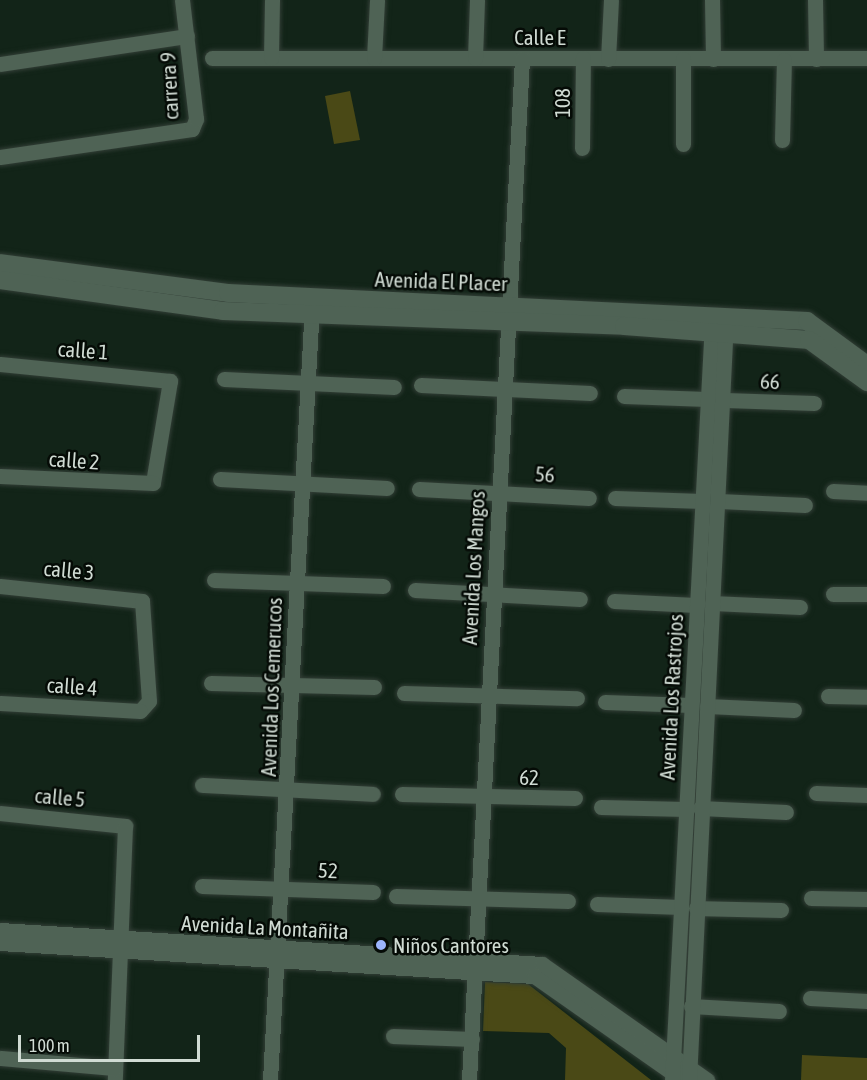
<!DOCTYPE html>
<meta charset="utf-8">
<style>
body{margin:0}
#map{position:relative;width:867px;height:1080px;overflow:hidden;background:#122418;font-family:"Asap Condensed",sans-serif}
div>[style]{position:absolute}
.green>*{inset:0;background:#4a4916}
.roads{filter:drop-shadow(0 0 2px #323e36) drop-shadow(0 0 2px #323e36)}
.street>*{height:15px;margin:-7.5px;padding:0 7.5px;transform-origin:7.5px;border-radius:7.5px;background:#4f6355}
.secondary>*{height:18px;margin:-9px;padding:0 9px;transform-origin:9px;border-radius:9px;background:#4f6355}
.dots>*{width:16px;height:16px;translate:-50% -50%;box-sizing:border-box;border:3px solid #050b06;border-radius:50%}
span{translate:-50% -50%;white-space:nowrap;text-align:center;line-height:1.15;-webkit-text-stroke:5px #050b06;paint-order:stroke}
.street-label{font-size:21px;color:#d0dbd3}
.poi-label{font-size:21px;color:#d0dbd3}
.left{translate:0 -50%;text-align:left}
.scale{position:absolute;left:18px;top:1035px;width:182px;height:27px;box-sizing:border-box;border:3px solid #d0dbd3;border-top:0;padding-left:8px;font-size:18px;line-height:21px;white-space:nowrap;color:#d0dbd3;-webkit-text-stroke:4px #050b06;paint-order:stroke}
</style>
<div id="map">
<div class="green">
<div style="clip-path:polygon(350px 91px,360px 140px,334px 144px,325px 96px)"></div>
<div style="clip-path:polygon(485px 982px,528px 984px,651px 1080px,565px 1080px,566px 1048px,549px 1033px,483px 1031px)"></div>
<div style="clip-path:polygon(802px 1055px,867px 1058px,867px 1080px,801px 1080px)"></div>
</div>
<div class="roads">
<div class="street">
<div style="left:712px;top:0;width:59px;rotate:89deg"></div>
<div style="left:815px;top:0;width:59px;rotate:89deg"></div>
<div style="left:212px;top:58px;width:655px"></div>
<div style="left:271px;top:58px;width:58px;rotate:-89deg"></div>
<div style="left:374px;top:58px;width:58px;rotate:-87deg"></div>
<div style="left:475px;top:58px;width:58px;rotate:-88deg"></div>
<div style="left:608px;top:59px;width:59px;rotate:-87.1deg"></div>
<div style="left:683px;top:59px;width:85px;rotate:90deg"></div>
<div style="left:0;top:64px;width:189px;rotate:-8.5deg"></div>
<div style="left:782px;top:140px;width:80px;rotate:-88.6deg"></div>
<div style="left:582px;top:148px;width:90px;rotate:-89.4deg"></div>
<div style="left:0;top:157px;width:194px;rotate:-8.3deg"></div>
<div style="left:192px;top:129px;width:11px;rotate:-68deg"></div>
<div style="left:196px;top:119px;width:120px;rotate:-96.7deg"></div>
<div style="left:0;top:364px;width:171px;rotate:5.7deg"></div>
<div style="left:170px;top:381px;width:103px;rotate:99.5deg"></div>
<div style="left:153px;top:483px;width:153px;rotate:-177.4deg"></div>
<div style="left:224px;top:379px;width:170px;rotate:2.7deg"></div>
<div style="left:421px;top:385px;width:169px;rotate:2.7deg"></div>
<div style="left:624px;top:396px;width:83px;rotate:2.1deg"></div>
<div style="left:725px;top:400px;width:89px;rotate:1.9deg"></div>
<div style="left:220px;top:479px;width:167px;rotate:3.1deg"></div>
<div style="left:419px;top:489px;width:170px;rotate:3deg"></div>
<div style="left:833px;top:491px;width:34px;rotate:3deg"></div>
<div style="left:615px;top:498px;width:87px;rotate:2deg"></div>
<div style="left:719px;top:501px;width:86px;rotate:2.7deg"></div>
<div style="left:214px;top:580px;width:169px;rotate:2deg"></div>
<div style="left:0;top:586px;width:143px;rotate:6deg"></div>
<div style="left:142px;top:601px;width:100px;rotate:86deg"></div>
<div style="left:149px;top:701px;width:13px;rotate:132deg"></div>
<div style="left:140px;top:711px;width:140px;rotate:-176.7deg"></div>
<div style="left:415px;top:590px;width:165px;rotate:3.1deg"></div>
<div style="left:833px;top:594px;width:34px"></div>
<div style="left:614px;top:601px;width:82px;rotate:2.8deg"></div>
<div style="left:712px;top:603px;width:88px;rotate:2.6deg"></div>
<div style="left:211px;top:683px;width:163px;rotate:1.4deg"></div>
<div style="left:404px;top:693px;width:173px;rotate:1.7deg"></div>
<div style="left:828px;top:696px;width:39px;rotate:1deg"></div>
<div style="left:605px;top:702px;width:86px;rotate:2deg"></div>
<div style="left:707px;top:706px;width:87px;rotate:2.6deg"></div>
<div style="left:202px;top:785px;width:171px;rotate:3deg"></div>
<div style="left:816px;top:793px;width:51px;rotate:2.2deg"></div>
<div style="left:402px;top:794px;width:173px;rotate:1.3deg"></div>
<div style="left:601px;top:807px;width:85px;rotate:1.3deg"></div>
<div style="left:700px;top:808px;width:86px;rotate:2.7deg"></div>
<div style="left:0;top:813px;width:126px;rotate:5.9deg"></div>
<div style="left:125px;top:826px;width:254px;rotate:92.3deg"></div>
<div style="left:202px;top:886px;width:171px;rotate:2deg"></div>
<div style="left:396px;top:896px;width:172px;rotate:1.7deg"></div>
<div style="left:811px;top:898px;width:56px;rotate:1deg"></div>
<div style="left:597px;top:904px;width:84px;rotate:2deg"></div>
<div style="left:696px;top:908px;width:85px;rotate:1.3deg"></div>
<div style="left:0;top:930px;width:543px;rotate:3.59deg"></div>
<div style="left:542px;top:964px;width:202px;rotate:35.1deg"></div>
<div style="left:0;top:943px;width:535px;rotate:3.54deg"></div>
<div style="left:534px;top:976px;width:176px;rotate:35deg"></div>
<div style="left:810px;top:998px;width:57px;rotate:3deg"></div>
<div style="left:691px;top:1006px;width:88px;rotate:3.3deg"></div>
<div style="left:393px;top:1036px;width:79px;rotate:2.2deg"></div>
<div style="left:0;top:1058px;width:115px;rotate:5deg"></div>
<div style="left:270px;top:1080px;width:777px;rotate:-86.9deg"></div>
<div style="left:469px;top:1080px;width:1023px;rotate:-87.03deg"></div>
<div style="left:672px;top:1080px;width:759px;rotate:-86.98deg"></div>
<div style="left:689px;top:1080px;width:759px;rotate:-87.21deg"></div>
</div>
<div class="secondary">
<div style="left:0;top:263px;width:230px;rotate:7.5deg"></div>
<div style="left:228px;top:293px;width:580px;rotate:2.77deg"></div>
<div style="left:807px;top:321px;width:74px;rotate:36.3deg"></div>
<div style="left:0;top:280px;width:225px;rotate:7.9deg"></div>
<div style="left:223px;top:311px;width:401px;rotate:2.1deg"></div>
<div style="left:624px;top:326px;width:186px;rotate:4.3deg"></div>
<div style="left:809px;top:340px;width:72px;rotate:35.9deg"></div>
</div>
</div>
<div class="dots">
<div style="left:381px;top:945px;background:#9bb4fd"></div>
</div>
<div class="street-label">
<span style="left:540px;top:37px">Calle E</span>
<span style="left:169px;top:86px;rotate:-93deg">carrera 9</span>
<span style="left:562px;top:103px;rotate:-90deg">108</span>
<span style="left:441px;top:281px;rotate:2deg">Avenida El Placer</span>
<span style="left:83px;top:350px;rotate:4deg">calle 1</span>
<span style="left:770px;top:381px;rotate:2deg">66</span>
<span style="left:74px;top:460px;rotate:4deg">calle 2</span>
<span style="left:545px;top:474px;rotate:4deg">56</span>
<span style="left:473px;top:568px;rotate:-87deg">Avenida Los Mangos</span>
<span style="left:69px;top:570px;rotate:5deg">calle 3</span>
<span style="left:72px;top:686px;rotate:4deg">calle 4</span>
<span style="left:271px;top:687px;rotate:-88deg">Avenida Los Cemerucos</span>
<span style="left:671px;top:697px;rotate:-87deg">Avenida Los Rastrojos</span>
<span style="left:529px;top:777px">62</span>
<span style="left:60px;top:797px;rotate:5deg">calle 5</span>
<span style="left:328px;top:870px;rotate:2deg">52</span>
<span style="left:265px;top:927px;rotate:3deg">Avenida La Montañita</span>
</div>
<div class="poi-label">
<span class="left" style="left:393px;top:945px">Niños Cantores</span>
</div>
<div class="scale">100 m</div>
</div>
